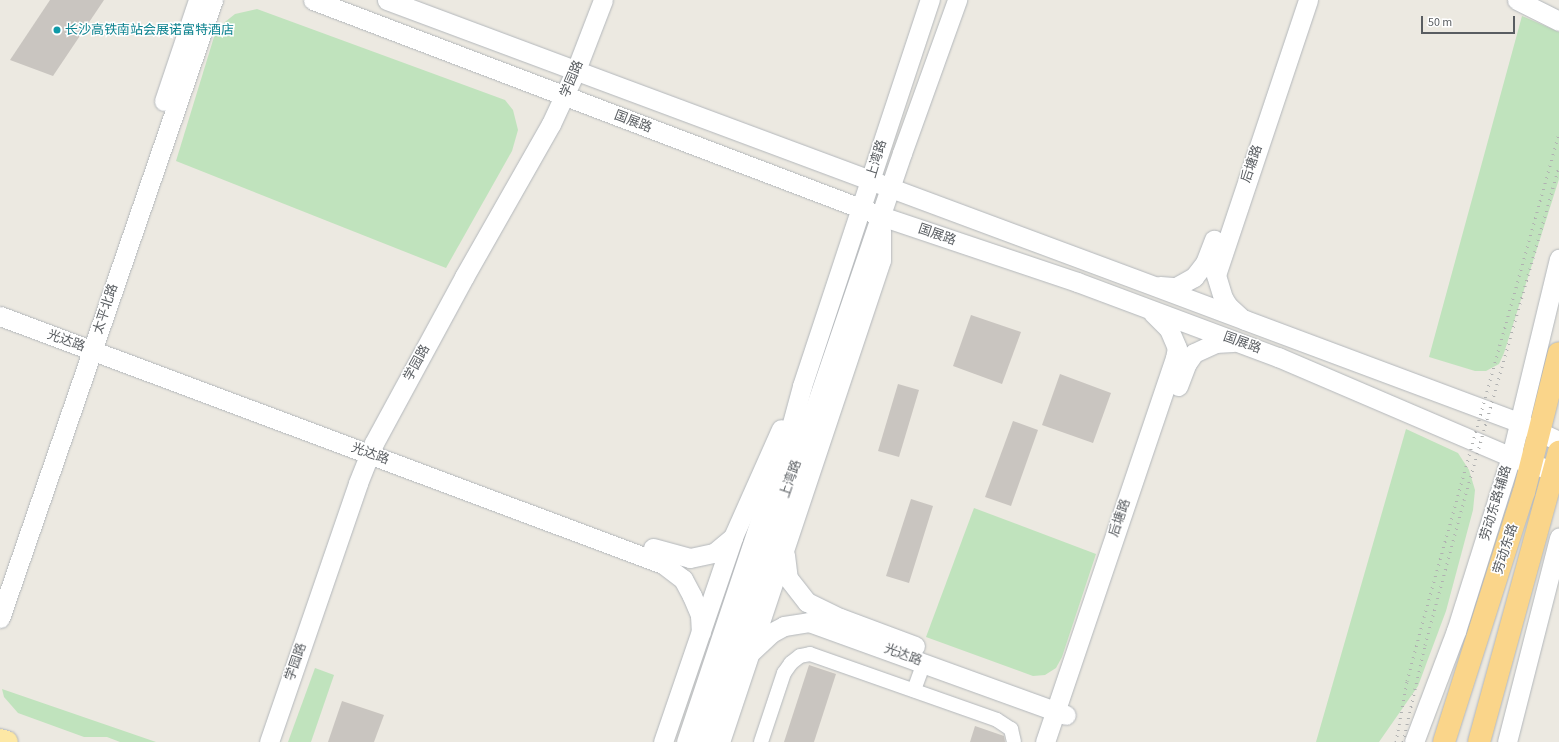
<!DOCTYPE html>
<meta charset="utf-8">
<style>
body{margin:0}
#map{position:relative;width:1559px;height:742px;overflow:hidden;background:#ece9e1;font-family:"Source Sans 3","Noto Sans SC",sans-serif}
div>[style]{position:absolute}
.green>*{inset:0;background:#c0e3bd}
.building>*{inset:0;background:#c9c5c0}
.roads{filter:drop-shadow(0 0 1px #b3b7bb) drop-shadow(0 0 1px #b3b7bb)}
.street>*{height:14px;margin:-7px;padding:0 7px;transform-origin:7px;border-radius:7px;background:#fff}
.secondary>*{height:19px;margin:-9.5px;padding:0 9.5px;transform-origin:9.5px;border-radius:9.5px;background:#fff}
.primary>*{height:22px;margin:-11px;padding:0 11px;transform-origin:11px;border-radius:11px;background:#fde8a5}
.highway>*{height:22px;margin:-11px;padding:0 11px;transform-origin:11px;border-radius:11px;background:#fad58a}
.rail>*{height:3px;margin-top:-1.5px;transform-origin:0;background:repeating-linear-gradient(90deg,#b0b1b1 0 1px,transparent 0 6px)}
.dots>*{width:11px;height:11px;translate:-50% -50%;box-sizing:border-box;border:2px solid #fff;border-radius:50%}
span{translate:-50% -50%;white-space:nowrap;text-align:center;line-height:1.15;-webkit-text-stroke:3px #fff;paint-order:stroke}
.culture-label{font-size:13px;color:#0d838f}
.left{translate:0 -50%;text-align:left}
.street-label{font-size:13px;color:#595d61}
.scale{position:absolute;left:1421px;top:16px;width:94px;height:18px;box-sizing:border-box;border:2px solid #595d61;border-top:0;padding-left:5px;font-size:12px;line-height:14px;white-space:nowrap;color:#595d61;-webkit-text-stroke:3px #fff;paint-order:stroke}
</style>
<div id="map">
<div class="green">
<div style="clip-path:polygon(257px 9px,505px 100px,513px 110px,518px 130px,512px 151px,446px 268px,176px 161px,214px 37px,220px 26px,235px 14px)"></div>
<div style="clip-path:polygon(1522px 16px,1559px 32px,1559px 179px,1504px 353px,1499px 364px,1486px 371px,1475px 371px,1429px 357px)"></div>
<div style="clip-path:polygon(1406px 429px,1458px 453px,1469px 470px,1475px 490px,1473px 510px,1446px 611px,1418px 686px,1379px 742px,1316px 742px)"></div>
<div style="clip-path:polygon(974px 508px,1096px 554px,1062px 657px,1056px 668px,1045px 675px,1033px 676px,926px 637px)"></div>
<div style="clip-path:polygon(315px 668px,334px 675px,311px 742px,288px 742px)"></div>
<div style="clip-path:polygon(2px 689px,156px 742px,120px 742px,107px 737px,84px 737px,18px 713px,4px 697px)"></div>
</div>
<div class="building">
<div style="clip-path:polygon(50px 0,104px 0,53px 76px,10px 60px)"></div>
<div style="clip-path:polygon(971px 315px,1021px 332px,1002px 384px,953px 366px)"></div>
<div style="clip-path:polygon(1060px 374px,1111px 393px,1093px 443px,1042px 425px)"></div>
<div style="clip-path:polygon(898px 384px,919px 390px,899px 457px,878px 451px)"></div>
<div style="clip-path:polygon(1013px 421px,1038px 430px,1011px 506px,985px 497px)"></div>
<div style="clip-path:polygon(911px 499px,933px 506px,909px 583px,886px 576px)"></div>
<div style="clip-path:polygon(809px 665px,836px 674px,814px 742px,784px 742px)"></div>
<div style="clip-path:polygon(342px 701px,384px 715px,374px 742px,328px 742px)"></div>
<div style="clip-path:polygon(975px 726px,1004px 736px,1005px 742px,970px 742px)"></div>
</div>
<div class="roads">
<div class="street">
<div style="left:914px;top:690px;width:29px;rotate:-70deg"></div>
<div style="left:761px;top:742px;width:73px;rotate:-71.6deg"></div>
<div style="left:784px;top:673px;width:12px;rotate:-55deg"></div>
<div style="left:791px;top:663px;width:11px;rotate:-38deg"></div>
<div style="left:800px;top:656px;width:10px;rotate:-11deg"></div>
<div style="left:810px;top:654px;width:198px;rotate:19.4deg"></div>
<div style="left:997px;top:720px;width:17px;rotate:33deg"></div>
<div style="left:1011px;top:729px;width:13px;rotate:77deg"></div>
</div>
<div class="secondary">
<div style="left:313px;top:0;width:608px;rotate:20.82deg"></div>
<div style="left:881px;top:216px;width:207px;rotate:18.6deg"></div>
<div style="left:1077px;top:282px;width:215px;rotate:20.5deg"></div>
<div style="left:1278px;top:357px;width:254px;rotate:23.2deg"></div>
<div style="left:1511px;top:457px;width:51px;rotate:18.4deg"></div>
<div style="left:387px;top:0;width:916px;rotate:20.45deg"></div>
<div style="left:1245px;top:320px;width:294px;rotate:20.5deg"></div>
<div style="left:1520px;top:423px;width:43px;rotate:24.8deg"></div>
<div style="left:1517px;top:0;width:47px;rotate:26.6deg"></div>
<div style="left:164px;top:101px;width:107px;rotate:-71.4deg"></div>
<div style="left:1160px;top:286px;width:16px;rotate:4deg"></div>
<div style="left:1176px;top:287px;width:21px;rotate:-29deg"></div>
<div style="left:1194px;top:277px;width:18px;rotate:-52deg"></div>
<div style="left:1205px;top:263px;width:25px;rotate:-69deg"></div>
<div style="left:0;top:316px;width:708px;rotate:20.51deg"></div>
<div style="left:663px;top:564px;width:25px;rotate:37deg"></div>
<div style="left:683px;top:579px;width:19px;rotate:62deg"></div>
<div style="left:692px;top:596px;width:21px;rotate:67deg"></div>
<div style="left:700px;top:615px;width:17px;rotate:87deg"></div>
<div style="left:1240px;top:317px;width:16px;rotate:-137deg"></div>
<div style="left:1228px;top:306px;width:9px;rotate:-122deg"></div>
<div style="left:1223px;top:298px;width:24px;rotate:-107deg"></div>
<div style="left:1216px;top:275px;width:290px;rotate:-71.5deg"></div>
<div style="left:1178px;top:386px;width:25px;rotate:-69deg"></div>
<div style="left:1187px;top:363px;width:12px;rotate:-55deg"></div>
<div style="left:1194px;top:353px;width:23px;rotate:-25deg"></div>
<div style="left:1215px;top:343px;width:18px;rotate:-3deg"></div>
<div style="left:653px;top:548px;width:38px;rotate:15deg"></div>
<div style="left:690px;top:558px;width:25px;rotate:-12deg"></div>
<div style="left:714px;top:553px;width:25px;rotate:-40deg"></div>
<div style="left:785px;top:555px;width:23px;rotate:83deg"></div>
<div style="left:788px;top:578px;width:31px;rotate:52deg"></div>
<div style="left:807px;top:602px;width:37px;rotate:26deg"></div>
<div style="left:840px;top:618px;width:80px;rotate:20.5deg"></div>
<div style="left:0;top:618px;width:654px;rotate:-70.98deg"></div>
<div style="left:752px;top:651px;width:26px;rotate:-43deg"></div>
<div style="left:771px;top:633px;width:15px;rotate:-28deg"></div>
<div style="left:784px;top:626px;width:25px;rotate:-9deg"></div>
<div style="left:809px;top:622px;width:273px;rotate:19.9deg"></div>
<div style="left:269px;top:742px;width:274px;rotate:-71deg"></div>
<div style="left:358px;top:483px;width:43px;rotate:-68.2deg"></div>
<div style="left:374px;top:443px;width:189px;rotate:-61.5deg"></div>
<div style="left:464px;top:277px;width:176px;rotate:-60.4deg"></div>
<div style="left:551px;top:124px;width:60px;rotate:-65.2deg"></div>
<div style="left:576px;top:70px;width:75px;rotate:-68.9deg"></div>
<div style="left:663px;top:742px;width:217px;rotate:-71.1deg"></div>
<div style="left:733px;top:537px;width:118px;rotate:-66deg"></div>
<div style="left:686px;top:742px;width:321px;rotate:-71.5deg"></div>
<div style="left:788px;top:438px;width:54px;rotate:-74.9deg"></div>
<div style="left:802px;top:386px;width:407px;rotate:-71.7deg"></div>
<div style="left:701px;top:742px;width:622px;rotate:-71.16deg"></div>
<div style="left:902px;top:153px;width:163px;rotate:-70.2deg"></div>
<div style="left:720px;top:742px;width:508px;rotate:-71.53deg"></div>
<div style="left:881px;top:260px;width:30px;rotate:-90deg"></div>
<div style="left:1045px;top:742px;width:405px;rotate:-71.3deg"></div>
<div style="left:1175px;top:358px;width:10px;rotate:-79deg"></div>
<div style="left:1177px;top:348px;width:21px;rotate:-113deg"></div>
<div style="left:1169px;top:329px;width:23px;rotate:-135deg"></div>
<div style="left:1414px;top:742px;width:119px;rotate:-69.3deg"></div>
<div style="left:1456px;top:631px;width:182px;rotate:-72.5deg"></div>
<div style="left:1511px;top:457px;width:204px;rotate:-76.4deg"></div>
<div style="left:1507px;top:742px;width:211px;rotate:-75.7deg"></div>
</div>
<div class="primary">
<div style="left:0;top:740px;width:7px;rotate:16deg"></div>
</div>
<div class="highway">
<div style="left:1444px;top:742px;width:262px;rotate:-72.3deg"></div>
<div style="left:1524px;top:492px;width:143px;rotate:-75.9deg"></div>
<div style="left:1479px;top:742px;width:301px;rotate:-74.6deg"></div>
</div>
</div>
<div class="rail">
<div style="left:1396px;top:742px;width:62px;rotate:-79.8deg"></div>
<div style="left:1407px;top:681px;width:66px;rotate:-75.1deg"></div>
<div style="left:1424px;top:617px;width:502px;rotate:-74.41deg"></div>
<div style="left:1403px;top:742px;width:99px;rotate:-77.2deg"></div>
<div style="left:1425px;top:645px;width:150px;rotate:-74.9deg"></div>
<div style="left:1464px;top:500px;width:347px;rotate:-74.1deg"></div>
</div>
<div class="dots">
<div style="left:57px;top:30px;background:#0f9aa8"></div>
</div>
<div class="culture-label">
<span class="left" style="left:65px;top:30px">长沙高铁南站会展诺富特酒店</span>
</div>
<div class="street-label">
<span style="left:572px;top:79px;rotate:-67deg">学园路</span>
<span style="left:633px;top:122px;rotate:21deg">国展路</span>
<span style="left:877px;top:159px;rotate:-73deg">上湾路</span>
<span style="left:1252px;top:164px;rotate:-71deg">后塘路</span>
<span style="left:937px;top:235px;rotate:19deg">国展路</span>
<span style="left:106px;top:309px;rotate:-72deg">太平北路</span>
<span style="left:66px;top:341px;rotate:20deg">光达路</span>
<span style="left:1242px;top:343px;rotate:20deg">国展路</span>
<span style="left:417px;top:363px;rotate:-61deg">学园路</span>
<span style="left:370px;top:454px;rotate:20deg">光达路</span>
<span style="left:791px;top:479px;rotate:-71deg">上湾路</span>
<span style="left:1496px;top:503px;rotate:-73deg">劳动东路辅路</span>
<span style="left:1120px;top:518px;rotate:-71deg">后塘路</span>
<span style="left:1506px;top:549px;rotate:-72deg">劳动东路</span>
<span style="left:903px;top:655px;rotate:20deg">光达路</span>
<span style="left:296px;top:662px;rotate:-71deg">学园路</span>
</div>
<div class="scale">50 m</div>
</div>
